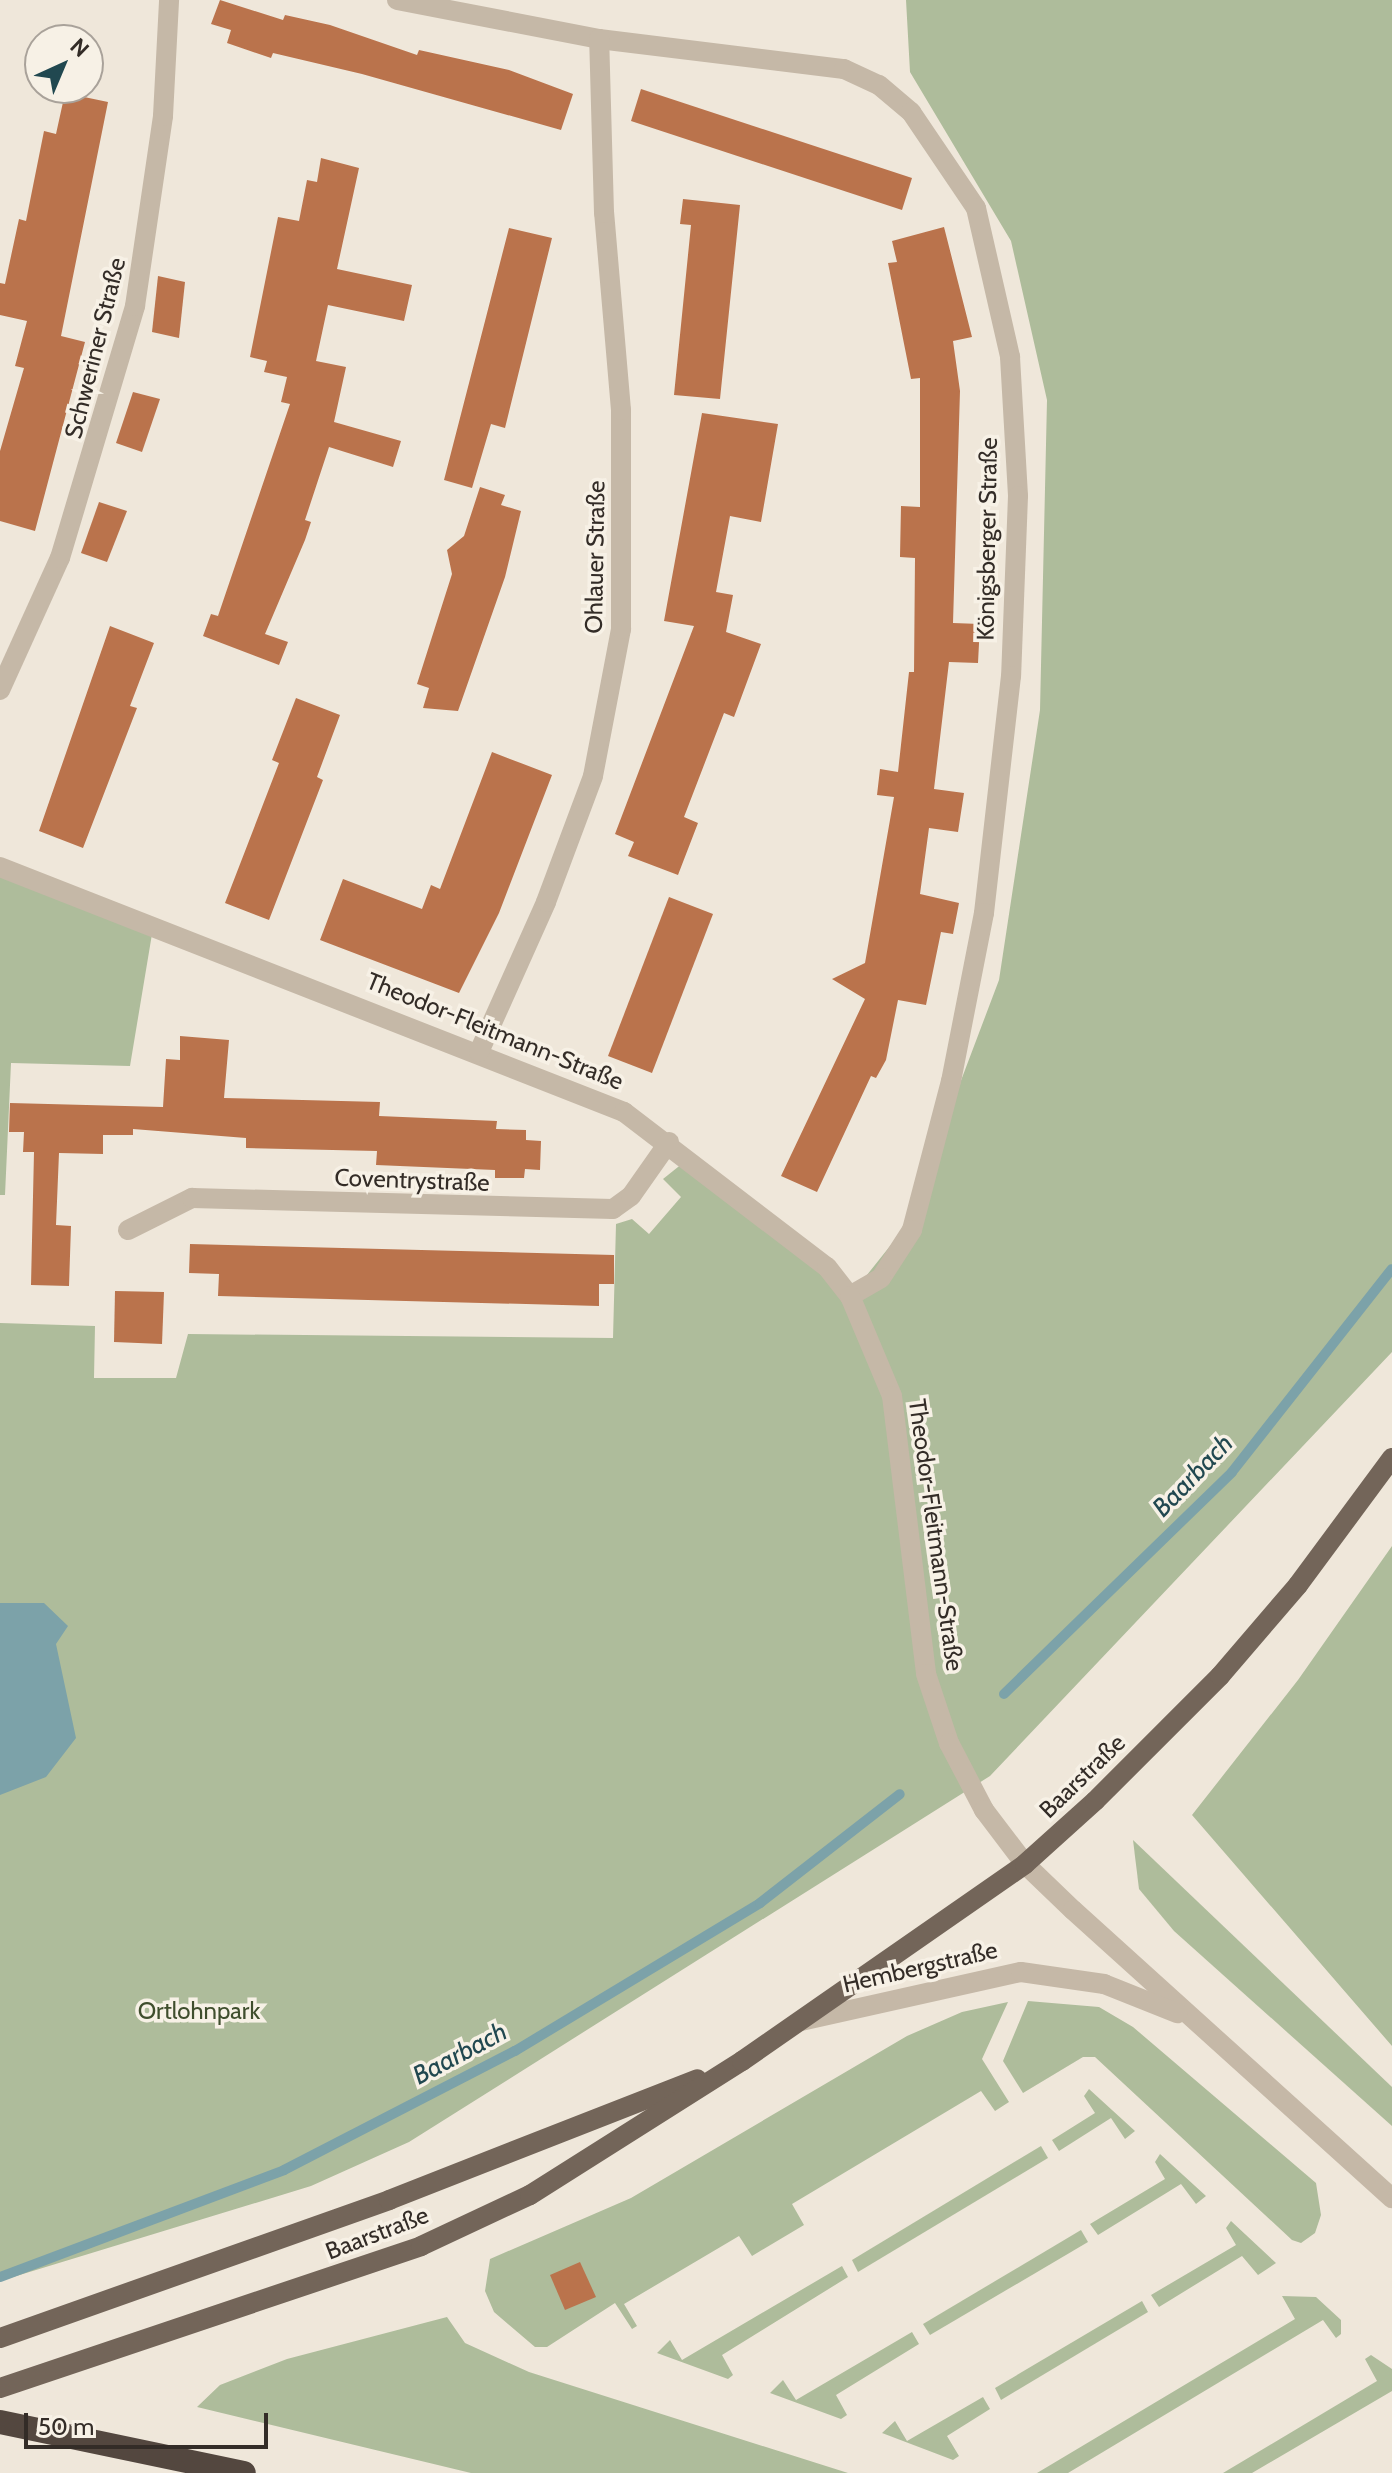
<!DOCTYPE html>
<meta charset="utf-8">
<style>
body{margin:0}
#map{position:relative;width:1392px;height:2473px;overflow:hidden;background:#efe7da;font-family:Cabin,sans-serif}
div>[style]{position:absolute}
.green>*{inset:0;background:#aebc9b}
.water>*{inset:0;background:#7ca2a9}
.stream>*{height:10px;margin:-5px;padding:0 5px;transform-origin:5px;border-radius:5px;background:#7ca2a9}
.building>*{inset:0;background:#ba734c}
.minor>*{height:20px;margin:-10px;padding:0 10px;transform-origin:10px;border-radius:10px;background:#c5b8a7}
.major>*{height:20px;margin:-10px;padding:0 10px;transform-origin:10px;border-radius:10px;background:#736559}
.highway>*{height:24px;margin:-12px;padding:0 12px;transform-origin:12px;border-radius:12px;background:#53473f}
span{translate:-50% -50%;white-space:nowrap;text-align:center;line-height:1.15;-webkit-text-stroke:7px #f7f1e6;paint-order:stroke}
.street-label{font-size:24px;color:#332c27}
.park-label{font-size:24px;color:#3f4e2d}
.water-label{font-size:26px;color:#214850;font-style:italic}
.north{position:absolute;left:24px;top:24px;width:80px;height:80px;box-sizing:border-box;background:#f7f1e6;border:2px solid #a9a29a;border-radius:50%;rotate:44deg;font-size:22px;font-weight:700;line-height:32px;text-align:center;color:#332c27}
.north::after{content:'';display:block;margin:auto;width:28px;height:36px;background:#214850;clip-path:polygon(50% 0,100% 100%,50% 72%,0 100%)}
.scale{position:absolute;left:24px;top:2413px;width:244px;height:36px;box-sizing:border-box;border:4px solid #332c27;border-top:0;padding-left:10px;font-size:24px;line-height:28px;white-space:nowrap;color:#332c27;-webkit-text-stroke:6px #f7f1e6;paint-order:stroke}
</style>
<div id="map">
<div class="green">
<div style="clip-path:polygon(906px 0,1392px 0,1392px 1352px,990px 1776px,409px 2142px,311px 2186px,0 2281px,0 1323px,95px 1326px,94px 1378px,176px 1378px,188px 1334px,613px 1338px,616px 1224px,632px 1219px,649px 1234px,681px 1197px,663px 1179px,683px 1163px,851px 1295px,906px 1226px,999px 980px,1040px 710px,1047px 400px,1011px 241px,910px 72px)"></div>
<div style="clip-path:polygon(0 869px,153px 928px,130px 1066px,11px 1063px,5px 1195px,0 1195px)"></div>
<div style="clip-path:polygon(1392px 1546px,1392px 2046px,1192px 1815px,1298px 1680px)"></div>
<div style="clip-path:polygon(1133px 1840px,1392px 2087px,1392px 2126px,1174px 1931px,1139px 1889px)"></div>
<div style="clip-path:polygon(1028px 2001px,1099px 2007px,1133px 2027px,1316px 2183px,1321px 2215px,1315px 2233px,1301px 2243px,1292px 2240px,1095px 2057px,1083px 2057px,1023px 2093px,1003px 2061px)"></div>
<div style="clip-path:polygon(1008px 2002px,982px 2059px,1009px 2102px,995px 2111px,981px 2091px,792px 2204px,804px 2225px,752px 2256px,739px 2236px,624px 2304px,637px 2326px,632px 2329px,615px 2303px,547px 2347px,535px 2347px,494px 2312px,485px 2291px,490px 2259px,631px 2198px,907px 2036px,962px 2012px)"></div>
<div style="clip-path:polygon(1089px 2089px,1135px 2131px,1125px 2139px,1111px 2118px,1059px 2151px,1052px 2140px,1095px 2113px,1084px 2096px)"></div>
<div style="clip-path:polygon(1041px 2146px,1048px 2158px,858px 2272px,852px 2260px)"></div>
<div style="clip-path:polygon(1160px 2154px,1206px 2196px,1196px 2204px,1181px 2184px,1098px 2235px,1090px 2224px,1165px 2179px,1155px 2162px)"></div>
<div style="clip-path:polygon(1231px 2221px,1276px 2263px,1258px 2275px,1242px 2256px,1159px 2307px,1151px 2295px,1236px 2245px,1226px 2228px)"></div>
<div style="clip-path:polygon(1081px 2230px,1088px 2242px,930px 2335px,923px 2324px)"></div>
<div style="clip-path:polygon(842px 2266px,848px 2277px,722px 2355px,733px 2375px,728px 2379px,657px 2353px,670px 2340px,682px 2360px)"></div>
<div style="clip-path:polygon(1282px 2296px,1316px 2297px,1341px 2320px,1341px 2334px,1336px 2338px,1323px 2320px,1068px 2473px,1037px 2473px,1295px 2319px)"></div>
<div style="clip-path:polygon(1142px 2301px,1148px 2312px,1001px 2400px,995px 2388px)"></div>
<div style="clip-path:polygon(447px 2317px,465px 2343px,529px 2372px,848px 2473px,471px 2473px,197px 2407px,220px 2385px,287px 2359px)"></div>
<div style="clip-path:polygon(912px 2332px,919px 2344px,836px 2395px,847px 2415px,841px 2419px,770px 2393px,783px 2380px,796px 2400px)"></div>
<div style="clip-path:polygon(1371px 2355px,1392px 2369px,1392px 2391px,1252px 2473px,1223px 2473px,1377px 2381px,1365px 2359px)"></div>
<div style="clip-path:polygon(983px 2397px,990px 2409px,947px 2436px,959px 2456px,953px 2460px,882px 2433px,895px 2421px,907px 2441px)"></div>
</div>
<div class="water">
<div style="clip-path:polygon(0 1603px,44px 1603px,68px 1626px,56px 1644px,76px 1738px,46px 1777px,0 1795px)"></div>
</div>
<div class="stream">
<div style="left:1004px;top:1694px;width:318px;rotate:-44.2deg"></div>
<div style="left:1232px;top:1472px;width:258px;rotate:-51.8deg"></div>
<div style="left:0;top:2277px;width:303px;rotate:-20.6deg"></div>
<div style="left:284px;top:2170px;width:260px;rotate:-27.3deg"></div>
<div style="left:515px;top:2051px;width:286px;rotate:-31.1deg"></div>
<div style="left:760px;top:1903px;width:177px;rotate:-37.9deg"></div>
</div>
<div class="building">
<div style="clip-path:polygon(220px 0,283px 20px,285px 15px,330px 25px,417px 55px,419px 50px,509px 70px,573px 94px,561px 130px,362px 74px,273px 53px,271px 58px,227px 43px,231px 30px,211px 24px)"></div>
<div style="clip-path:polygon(641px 89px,912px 178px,902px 210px,631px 121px)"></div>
<div style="clip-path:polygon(65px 93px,108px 102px,61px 336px,85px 342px,35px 531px,0 521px,0 451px,24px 368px,15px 366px,27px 321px,0 315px,0 283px,5px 284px,19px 219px,26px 221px,44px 131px,56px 134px)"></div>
<div style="clip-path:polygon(321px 158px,359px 168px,337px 269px,412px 285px,404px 321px,328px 305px,316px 361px,346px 367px,334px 422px,401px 441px,393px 467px,329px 447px,305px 520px,311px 522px,305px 540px,265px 634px,288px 642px,279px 665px,203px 636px,211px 614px,218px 616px,290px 404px,281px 402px,287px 377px,264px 372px,267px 361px,250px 357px,278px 217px,299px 221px,307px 180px,317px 182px)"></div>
<div style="clip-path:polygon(683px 199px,740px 205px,720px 399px,674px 395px,691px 225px,680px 224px)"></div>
<div style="clip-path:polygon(944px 227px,972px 337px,953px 341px,960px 391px,953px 623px,980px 624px,978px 663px,949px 662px,934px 789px,964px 793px,958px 832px,929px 828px,920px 894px,959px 903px,953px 934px,941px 932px,926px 1005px,898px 1000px,886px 1060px,876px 1078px,871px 1076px,817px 1192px,781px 1176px,865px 999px,832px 979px,865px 963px,894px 797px,877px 795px,880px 769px,898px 772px,909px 672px,914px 672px,915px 558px,900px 557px,901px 506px,920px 507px,920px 378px,911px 379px,888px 263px,897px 262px,892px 241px)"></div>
<div style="clip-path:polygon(509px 228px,552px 238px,505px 428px,491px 424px,472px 488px,444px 480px)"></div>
<div style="clip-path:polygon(158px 276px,185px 282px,179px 338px,152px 332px)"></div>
<div style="clip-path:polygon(133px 392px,160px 399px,142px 452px,116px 443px)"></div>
<div style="clip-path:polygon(702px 413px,778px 424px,761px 522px,730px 516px,716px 592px,733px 595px,726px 632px,761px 644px,734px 717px,724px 713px,684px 817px,698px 823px,678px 875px,628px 856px,634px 842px,615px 834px,694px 626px,664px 621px)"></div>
<div style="clip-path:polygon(480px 487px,505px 495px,501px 505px,521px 511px,505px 577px,458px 711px,423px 708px,429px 688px,417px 684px,452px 574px,447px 550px,464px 536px)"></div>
<div style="clip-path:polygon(99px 502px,127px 511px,107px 562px,81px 553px)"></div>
<div style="clip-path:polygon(110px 626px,154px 643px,130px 706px,137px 708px,83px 848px,39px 831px)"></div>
<div style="clip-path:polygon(296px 698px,340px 715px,317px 777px,323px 780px,269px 920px,225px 903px,279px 763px,272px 760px)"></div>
<div style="clip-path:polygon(492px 752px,552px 775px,499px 913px,459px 993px,320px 940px,343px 879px,422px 909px,431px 885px,440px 889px)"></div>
<div style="clip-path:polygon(669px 897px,713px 914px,652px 1073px,608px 1056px)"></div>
<div style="clip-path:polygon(180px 1036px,229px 1040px,224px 1098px,380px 1102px,379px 1116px,497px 1121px,496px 1129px,526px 1130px,526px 1140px,541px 1141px,540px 1170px,525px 1169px,524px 1178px,495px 1178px,495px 1170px,376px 1165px,377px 1151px,246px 1148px,246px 1138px,133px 1129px,133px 1135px,103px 1135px,103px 1154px,59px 1153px,56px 1225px,71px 1226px,69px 1286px,31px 1285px,34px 1152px,23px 1152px,24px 1132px,9px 1132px,10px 1103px,163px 1107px,166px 1059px,180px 1060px)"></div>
<div style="clip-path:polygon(190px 1244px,614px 1255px,614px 1284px,599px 1284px,599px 1306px,218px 1296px,219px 1274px,189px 1273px)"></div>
<div style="clip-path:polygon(115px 1291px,164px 1292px,162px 1344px,114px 1342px)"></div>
<div style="clip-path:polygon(580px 2262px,596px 2297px,565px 2310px,550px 2275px)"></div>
</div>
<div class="minor">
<div style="left:397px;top:0;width:206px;rotate:10.9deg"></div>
<div style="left:599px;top:39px;width:247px;rotate:7deg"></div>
<div style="left:844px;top:69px;width:38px;rotate:25deg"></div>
<div style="left:879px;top:85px;width:42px;rotate:40.2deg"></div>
<div style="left:911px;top:112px;width:116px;rotate:55.9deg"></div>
<div style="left:976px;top:208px;width:153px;rotate:77.1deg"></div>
<div style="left:1010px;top:357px;width:139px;rotate:86.7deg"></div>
<div style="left:1018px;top:496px;width:180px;rotate:92.2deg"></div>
<div style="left:1011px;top:676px;width:239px;rotate:96.5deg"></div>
<div style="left:984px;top:913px;width:171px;rotate:101.1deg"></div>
<div style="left:951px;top:1081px;width:154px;rotate:104.7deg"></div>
<div style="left:912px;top:1230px;width:57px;rotate:122.9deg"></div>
<div style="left:881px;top:1278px;width:36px;rotate:150deg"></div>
<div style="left:0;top:690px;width:145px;rotate:-65.6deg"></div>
<div style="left:60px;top:558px;width:263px;rotate:-73.4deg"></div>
<div style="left:135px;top:306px;width:192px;rotate:-81.6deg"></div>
<div style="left:163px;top:116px;width:116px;rotate:-87deg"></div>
<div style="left:0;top:867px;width:670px;rotate:21.44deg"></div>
<div style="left:624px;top:1112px;width:255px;rotate:37.4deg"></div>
<div style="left:827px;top:1267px;width:37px;rotate:52deg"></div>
<div style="left:850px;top:1296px;width:108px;rotate:67.2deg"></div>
<div style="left:892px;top:1396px;width:280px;rotate:83deg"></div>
<div style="left:926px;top:1674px;width:73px;rotate:71.6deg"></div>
<div style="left:949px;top:1743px;width:76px;rotate:62.4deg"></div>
<div style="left:984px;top:1810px;width:68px;rotate:52.8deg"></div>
<div style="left:1025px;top:1864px;width:66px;rotate:43.8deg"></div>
<div style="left:1073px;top:1910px;width:430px;rotate:42.1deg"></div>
<div style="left:479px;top:1052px;width:164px;rotate:-65.9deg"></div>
<div style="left:546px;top:902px;width:134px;rotate:-69.5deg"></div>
<div style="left:593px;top:776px;width:150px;rotate:-79.2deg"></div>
<div style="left:621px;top:629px;width:219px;rotate:-90deg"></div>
<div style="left:621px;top:410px;width:198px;rotate:-94.9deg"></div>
<div style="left:604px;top:213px;width:174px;rotate:-91.6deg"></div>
<div style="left:128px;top:1230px;width:72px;rotate:-26.6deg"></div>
<div style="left:192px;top:1198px;width:421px;rotate:1.5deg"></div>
<div style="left:613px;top:1209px;width:22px;rotate:-36deg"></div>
<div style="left:631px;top:1196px;width:66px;rotate:-54.9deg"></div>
<div style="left:801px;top:2021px;width:225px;rotate:-12.6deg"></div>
<div style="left:1021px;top:1972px;width:84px;rotate:8.2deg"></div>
<div style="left:1104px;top:1984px;width:79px;rotate:21.7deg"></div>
</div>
<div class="major">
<div style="left:0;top:2338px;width:413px;rotate:-19.5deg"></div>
<div style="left:389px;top:2200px;width:331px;rotate:-21.4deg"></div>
<div style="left:0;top:2388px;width:444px;rotate:-18.6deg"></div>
<div style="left:421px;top:2246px;width:120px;rotate:-25.1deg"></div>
<div style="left:530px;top:2195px;width:251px;rotate:-32.3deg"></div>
<div style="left:742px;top:2061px;width:345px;rotate:-34.8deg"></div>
<div style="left:1025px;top:1864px;width:94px;rotate:-42deg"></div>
<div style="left:1095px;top:1801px;width:177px;rotate:-45deg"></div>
<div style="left:1220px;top:1676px;width:120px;rotate:-49.4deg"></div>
<div style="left:1298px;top:1585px;width:158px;rotate:-53.5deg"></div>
</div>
<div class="highway">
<div style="left:0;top:2422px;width:249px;rotate:11.8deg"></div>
</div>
<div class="street-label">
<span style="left:95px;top:348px;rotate:-76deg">Schweriner Straße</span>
<span style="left:987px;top:539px;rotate:-89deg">Königsberger Straße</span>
<span style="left:595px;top:557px;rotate:-89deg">Ohlauer Straße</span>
<span style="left:495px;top:1031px;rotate:22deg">Theodor-Fleitmann-Straße</span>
<span style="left:412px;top:1180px;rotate:2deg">Coventrystraße</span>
<span style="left:936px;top:1535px;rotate:82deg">Theodor-Fleitmann-Straße</span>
<span style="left:1082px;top:1776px;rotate:-44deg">Baarstraße</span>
<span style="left:920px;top:1967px;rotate:-13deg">Hembergstraße</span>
<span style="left:377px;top:2233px;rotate:-21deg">Baarstraße</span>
</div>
<div class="park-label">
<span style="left:199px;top:2011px">Ortlohnpark</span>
</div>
<div class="water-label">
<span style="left:1193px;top:1476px;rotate:-46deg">Baarbach</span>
<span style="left:460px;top:2054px;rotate:-28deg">Baarbach</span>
</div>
<div class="north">N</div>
<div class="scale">50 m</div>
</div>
